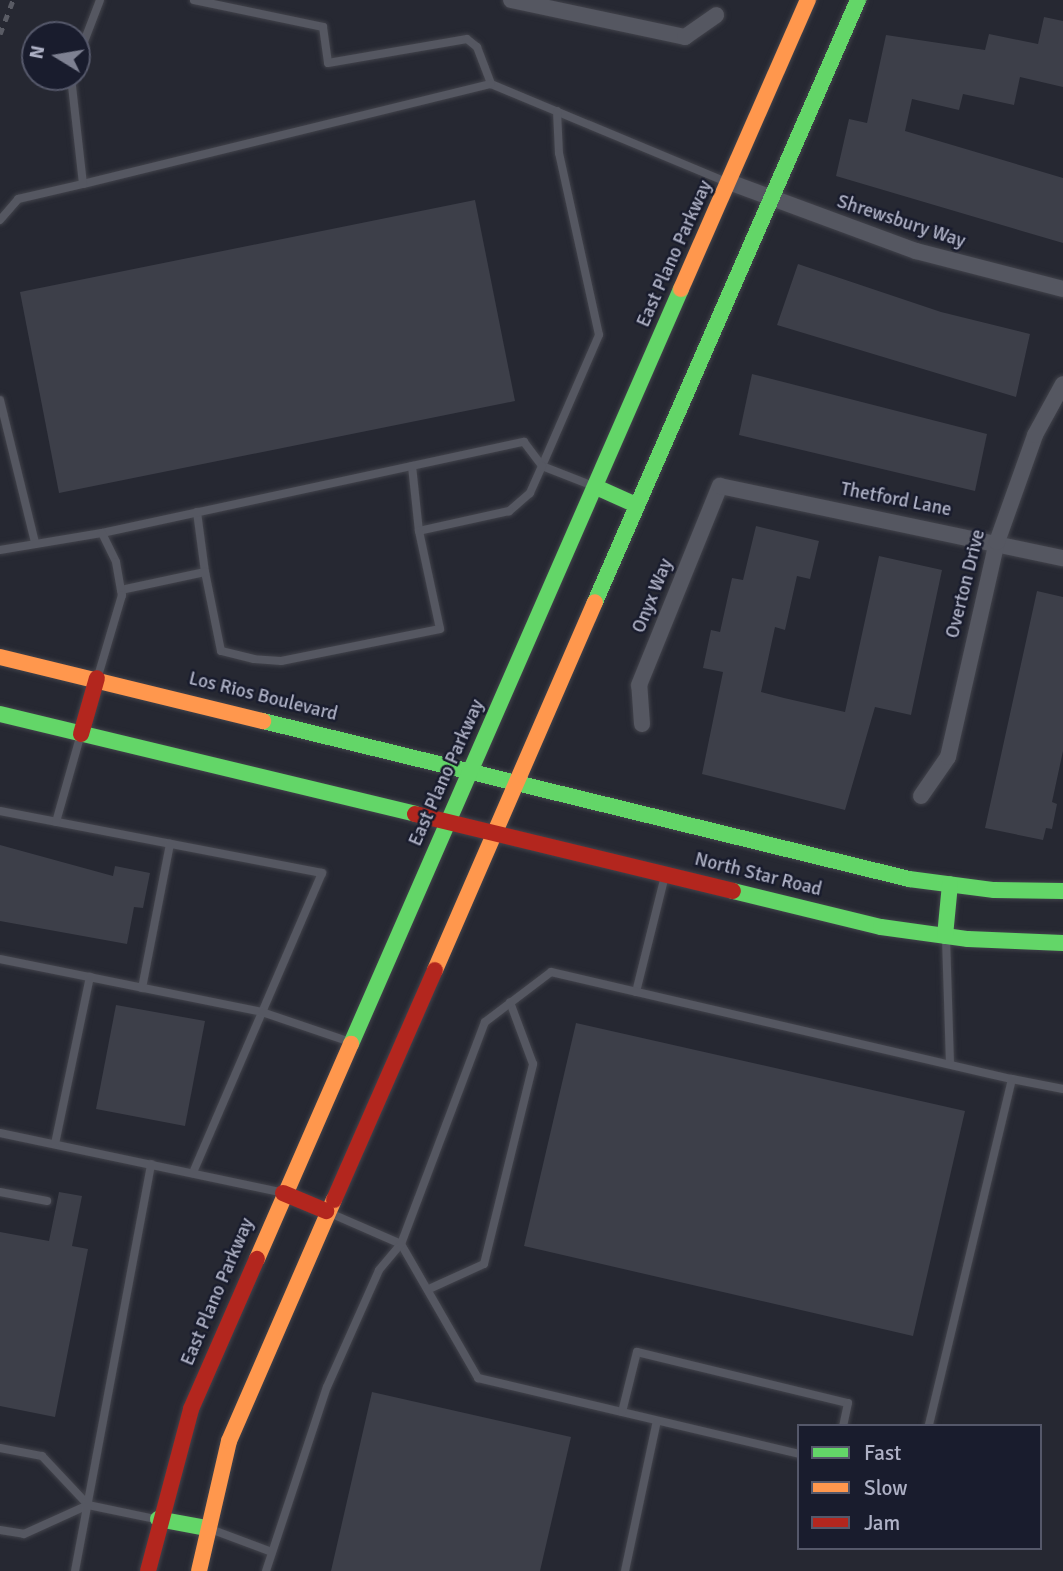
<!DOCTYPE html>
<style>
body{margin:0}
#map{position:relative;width:1063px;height:1571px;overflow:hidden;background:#262832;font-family:Signika,sans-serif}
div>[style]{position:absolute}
.building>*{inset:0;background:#3d3f49}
.roads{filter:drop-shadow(0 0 2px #42434b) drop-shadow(0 0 2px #42434b)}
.lane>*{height:8px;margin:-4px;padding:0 4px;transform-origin:4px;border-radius:4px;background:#555761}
.street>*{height:16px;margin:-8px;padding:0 8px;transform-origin:8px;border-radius:8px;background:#555761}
.fast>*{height:16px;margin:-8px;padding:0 8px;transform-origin:8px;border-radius:8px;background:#63d668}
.slow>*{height:16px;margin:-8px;padding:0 8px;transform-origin:8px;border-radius:8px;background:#ff974d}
.jam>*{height:16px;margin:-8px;padding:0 8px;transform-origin:8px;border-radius:8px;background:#b3261e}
.rail>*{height:5px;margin-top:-2.5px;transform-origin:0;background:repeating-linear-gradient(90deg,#595b64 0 7px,transparent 0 14px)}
span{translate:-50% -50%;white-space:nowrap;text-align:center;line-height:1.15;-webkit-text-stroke:5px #191c2d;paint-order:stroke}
.street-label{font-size:19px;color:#aeb1c5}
.legend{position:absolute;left:797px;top:1424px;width:245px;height:126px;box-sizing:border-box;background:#191c2d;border:2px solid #55586a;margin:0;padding:9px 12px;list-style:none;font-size:21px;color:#aeb1c5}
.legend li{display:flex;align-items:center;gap:14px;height:35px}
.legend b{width:35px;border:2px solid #55586a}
.north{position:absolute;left:21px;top:21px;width:70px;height:70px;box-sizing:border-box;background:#191c2d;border:2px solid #55586a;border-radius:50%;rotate:281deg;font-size:19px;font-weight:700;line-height:28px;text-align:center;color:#aeb1c5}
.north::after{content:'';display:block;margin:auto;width:24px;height:32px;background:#7e8192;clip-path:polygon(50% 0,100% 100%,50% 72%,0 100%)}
</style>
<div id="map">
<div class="building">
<div style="clip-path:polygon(1044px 17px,1063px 21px,1063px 87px,1020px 77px,1014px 105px,963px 94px,959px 110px,912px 99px,905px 131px,1063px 178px,1063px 243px,836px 176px,849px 119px,867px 123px,886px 35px,985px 50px,989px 34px,1038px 44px)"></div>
<div style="clip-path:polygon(475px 200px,515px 401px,59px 493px,20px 292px)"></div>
<div style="clip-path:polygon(798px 264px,941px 312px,1030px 334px,1016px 397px,777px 325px)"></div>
<div style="clip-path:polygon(752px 374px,987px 434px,975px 491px,739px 435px)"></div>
<div style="clip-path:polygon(756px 526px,819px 541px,810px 579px,797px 576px,785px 630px,775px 627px,761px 692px,784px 698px,845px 712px,879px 556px,942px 570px,911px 715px,875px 707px,845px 810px,702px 774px,723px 672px,703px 668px,711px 630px,720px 632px,732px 578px,743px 580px)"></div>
<div style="clip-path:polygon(1037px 591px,1063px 597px,1063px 751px,1052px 802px,1057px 804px,1052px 829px,1046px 828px,1043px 840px,985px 828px)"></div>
<div style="clip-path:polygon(0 845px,113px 876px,115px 866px,150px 873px,143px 908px,134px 907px,127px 944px,0 921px)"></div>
<div style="clip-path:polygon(116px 1005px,205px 1021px,185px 1126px,96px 1109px)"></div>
<div style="clip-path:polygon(576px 1023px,965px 1111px,913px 1336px,524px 1246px)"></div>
<div style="clip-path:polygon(59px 1192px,82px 1196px,72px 1246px,88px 1249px,55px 1417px,0 1406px,0 1232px,49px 1241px)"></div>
<div style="clip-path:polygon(372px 1392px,571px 1437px,540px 1571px,331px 1571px)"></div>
</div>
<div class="roads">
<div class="lane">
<div style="left:194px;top:0;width:132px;rotate:11.8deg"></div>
<div style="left:323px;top:27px;width:36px;rotate:82deg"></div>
<div style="left:328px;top:63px;width:141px;rotate:-9.8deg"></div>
<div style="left:467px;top:39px;width:13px;rotate:39deg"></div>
<div style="left:477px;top:47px;width:40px;rotate:69deg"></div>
<div style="left:491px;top:84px;width:256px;rotate:22.6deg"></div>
<div style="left:77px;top:60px;width:64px;rotate:-69deg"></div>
<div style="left:557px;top:111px;width:42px;rotate:87.3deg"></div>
<div style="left:559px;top:153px;width:186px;rotate:77.6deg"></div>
<div style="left:599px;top:335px;width:143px;rotate:113.5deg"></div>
<div style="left:542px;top:466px;width:55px;rotate:21.4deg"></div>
<div style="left:83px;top:184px;width:420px;rotate:-13.8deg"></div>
<div style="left:0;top:220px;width:28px;rotate:-49deg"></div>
<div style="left:18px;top:199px;width:67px;rotate:-13deg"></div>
<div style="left:83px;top:184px;width:108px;rotate:-96.4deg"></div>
<div style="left:0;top:400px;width:147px;rotate:76.2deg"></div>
<div style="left:412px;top:466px;width:65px;rotate:83.9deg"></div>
<div style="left:197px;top:512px;width:61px;rotate:82.4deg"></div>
<div style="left:102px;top:533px;width:432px;rotate:-12.2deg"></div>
<div style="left:524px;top:442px;width:30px;rotate:53deg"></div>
<div style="left:542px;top:466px;width:30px;rotate:114deg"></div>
<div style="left:530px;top:493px;width:28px;rotate:139deg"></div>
<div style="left:509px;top:511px;width:92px;rotate:167.5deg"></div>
<div style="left:419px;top:531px;width:100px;rotate:77.9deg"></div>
<div style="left:440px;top:629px;width:162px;rotate:168.6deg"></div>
<div style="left:281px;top:661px;width:27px;rotate:-176deg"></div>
<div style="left:254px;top:659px;width:34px;rotate:-166deg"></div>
<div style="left:221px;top:651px;width:81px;rotate:-101.4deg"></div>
<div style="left:205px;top:572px;width:86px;rotate:167.9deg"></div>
<div style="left:0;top:550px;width:103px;rotate:-9.5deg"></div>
<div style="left:102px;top:533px;width:32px;rotate:64deg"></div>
<div style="left:116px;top:562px;width:34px;rotate:80deg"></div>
<div style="left:122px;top:595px;width:84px;rotate:106.5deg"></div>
<div style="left:0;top:811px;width:328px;rotate:10.9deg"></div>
<div style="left:322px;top:873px;width:327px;rotate:113.3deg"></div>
<div style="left:56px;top:822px;width:88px;rotate:-74.2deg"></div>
<div style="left:946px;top:937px;width:127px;rotate:88.2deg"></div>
<div style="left:0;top:959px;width:267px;rotate:11.4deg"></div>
<div style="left:262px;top:1012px;width:90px;rotate:18.8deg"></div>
<div style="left:142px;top:988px;width:147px;rotate:-79deg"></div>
<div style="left:636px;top:992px;width:120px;rotate:-76deg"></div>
<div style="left:1012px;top:1079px;width:52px;rotate:11.1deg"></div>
<div style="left:0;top:1133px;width:286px;rotate:11.9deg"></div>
<div style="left:55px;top:1144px;width:171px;rotate:-78.2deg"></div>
<div style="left:0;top:1192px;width:48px;rotate:10.8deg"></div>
<div style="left:332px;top:1214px;width:75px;rotate:23.5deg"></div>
<div style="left:401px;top:1244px;width:155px;rotate:60.1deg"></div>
<div style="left:478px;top:1378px;width:330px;rotate:13.3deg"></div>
<div style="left:429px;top:1289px;width:60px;rotate:-24.4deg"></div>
<div style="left:484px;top:1264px;width:206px;rotate:-76.2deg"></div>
<div style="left:533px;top:1064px;width:66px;rotate:-110.4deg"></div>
<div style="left:622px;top:1412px;width:62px;rotate:-76deg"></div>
<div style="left:637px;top:1352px;width:217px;rotate:13.6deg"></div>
<div style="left:848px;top:1403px;width:24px;rotate:102deg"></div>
<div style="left:0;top:1448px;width:43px;rotate:10.8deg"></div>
<div style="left:42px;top:1456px;width:67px;rotate:46.8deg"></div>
<div style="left:88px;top:1505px;width:68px;rotate:11.8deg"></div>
<div style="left:0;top:1530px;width:24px;rotate:9deg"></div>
<div style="left:24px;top:1534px;width:70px;rotate:-24.4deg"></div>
<div style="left:213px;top:1530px;width:60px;rotate:20.6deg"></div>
<div style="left:75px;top:1571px;width:414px;rotate:-79.4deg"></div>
<div style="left:266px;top:1571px;width:194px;rotate:-71.7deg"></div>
<div style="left:327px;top:1387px;width:128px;rotate:-66deg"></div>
<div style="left:379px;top:1270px;width:34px;rotate:-50deg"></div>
<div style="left:401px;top:1244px;width:237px;rotate:-69.3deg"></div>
<div style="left:485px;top:1022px;width:83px;rotate:-37.1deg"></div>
<div style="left:551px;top:972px;width:473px;rotate:13.1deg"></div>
<div style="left:1012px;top:1079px;width:357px;rotate:103.5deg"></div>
<div style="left:625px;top:1571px;width:153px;rotate:-78deg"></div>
</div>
<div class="street">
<div style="left:511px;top:0;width:178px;rotate:12deg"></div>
<div style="left:685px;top:37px;width:38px;rotate:-35deg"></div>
<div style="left:729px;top:182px;width:199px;rotate:20.3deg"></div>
<div style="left:916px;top:251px;width:152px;rotate:14.5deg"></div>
<div style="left:642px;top:724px;width:39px;rotate:-94deg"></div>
<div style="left:639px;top:685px;width:215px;rotate:-67.9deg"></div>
<div style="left:720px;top:486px;width:350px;rotate:11.9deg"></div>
<div style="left:921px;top:796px;width:47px;rotate:-55.3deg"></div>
<div style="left:948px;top:757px;width:221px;rotate:-77.2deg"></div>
<div style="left:997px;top:542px;width:114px;rotate:-70.4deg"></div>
<div style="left:1035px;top:435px;width:58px;rotate:-61.2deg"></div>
</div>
<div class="fast">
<div style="left:596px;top:487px;width:44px;rotate:24.2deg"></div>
<div style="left:595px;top:602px;width:657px;rotate:-66.4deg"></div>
<div style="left:0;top:714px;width:427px;rotate:13.5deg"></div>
<div style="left:263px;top:721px;width:665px;rotate:13.74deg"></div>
<div style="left:909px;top:879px;width:86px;rotate:7.4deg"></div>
<div style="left:994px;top:890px;width:69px;rotate:0.8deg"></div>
<div style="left:733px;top:891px;width:152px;rotate:13.7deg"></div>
<div style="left:881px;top:927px;width:88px;rotate:7.9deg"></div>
<div style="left:968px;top:939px;width:95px;rotate:2.4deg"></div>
<div style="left:945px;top:936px;width:52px;rotate:-84.5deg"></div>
<div style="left:351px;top:1044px;width:824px;rotate:-66.39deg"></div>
<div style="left:158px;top:1519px;width:50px;rotate:10.4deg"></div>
</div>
<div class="slow">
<div style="left:681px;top:289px;width:316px;rotate:-66.3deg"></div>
<div style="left:0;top:657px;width:271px;rotate:13.7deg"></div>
<div style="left:435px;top:970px;width:401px;rotate:-66.5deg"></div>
<div style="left:257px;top:1259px;width:235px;rotate:-66.4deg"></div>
<div style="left:199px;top:1571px;width:133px;rotate:-77deg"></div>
<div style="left:229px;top:1441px;width:263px;rotate:-66.5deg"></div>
</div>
<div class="jam">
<div style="left:81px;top:734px;width:58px;rotate:-74.1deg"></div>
<div style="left:415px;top:814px;width:327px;rotate:13.6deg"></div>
<div style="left:283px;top:1193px;width:47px;rotate:22.7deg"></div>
<div style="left:334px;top:1200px;width:251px;rotate:-66.3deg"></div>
<div style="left:148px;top:1571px;width:168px;rotate:-75.1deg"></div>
<div style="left:191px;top:1409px;width:164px;rotate:-66.3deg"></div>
</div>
</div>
<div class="rail">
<div style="left:0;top:34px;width:36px;rotate:-69deg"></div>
</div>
<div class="street-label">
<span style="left:901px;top:222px;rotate:18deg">Shrewsbury Way</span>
<span style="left:675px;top:254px;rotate:-66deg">East Plano Parkway</span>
<span style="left:896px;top:500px;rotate:11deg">Thetford Lane</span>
<span style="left:966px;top:584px;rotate:-76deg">Overton Drive</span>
<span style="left:653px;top:596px;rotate:-68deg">Onyx Way</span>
<span style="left:263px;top:697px;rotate:14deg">Los Rios Boulevard</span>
<span style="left:447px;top:773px;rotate:-66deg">East Plano Parkway</span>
<span style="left:758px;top:875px;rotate:14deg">North Star Road</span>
<span style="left:218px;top:1292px;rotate:-67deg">East Plano Parkway</span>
</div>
<ul class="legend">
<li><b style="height:9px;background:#63d668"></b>Fast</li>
<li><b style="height:9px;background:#ff974d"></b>Slow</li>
<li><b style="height:9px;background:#b3261e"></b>Jam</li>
</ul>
<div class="north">N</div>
</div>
